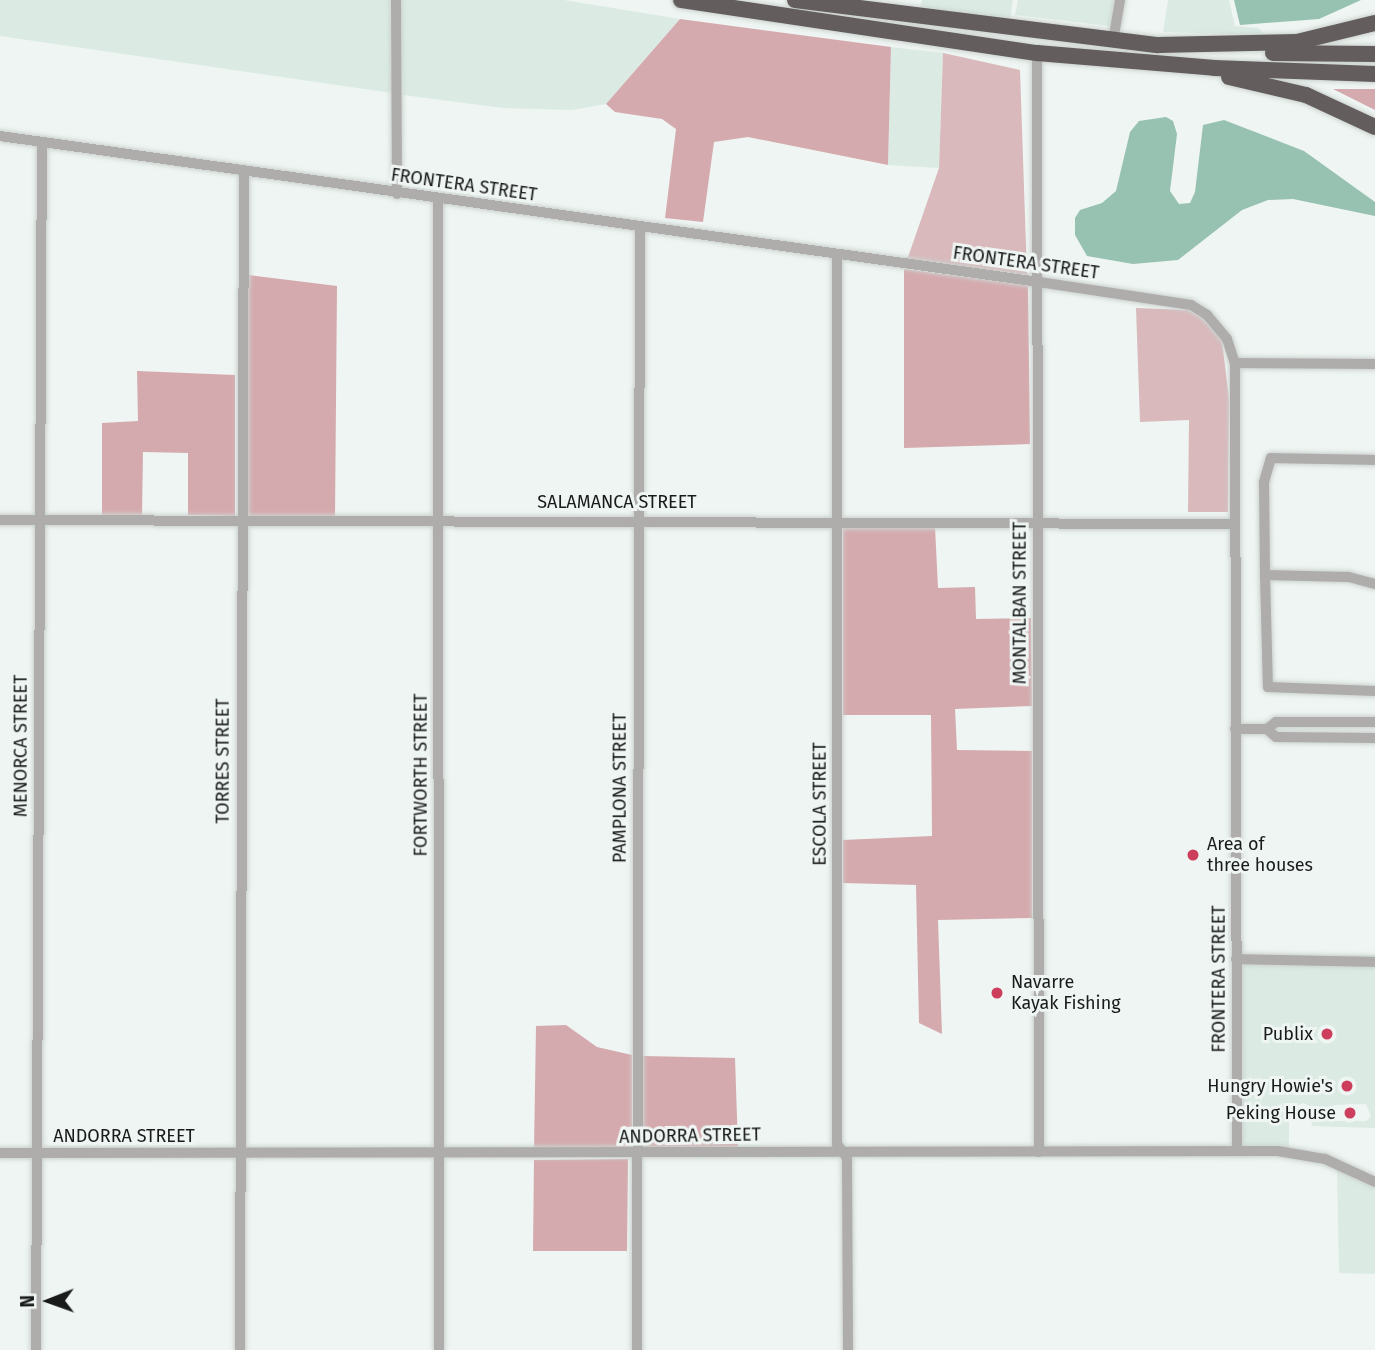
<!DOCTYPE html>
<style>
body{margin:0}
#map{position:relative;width:1375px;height:1350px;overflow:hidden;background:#eef5f2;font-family:"Fira Sans",sans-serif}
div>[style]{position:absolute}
.built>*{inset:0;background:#dbebe4}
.green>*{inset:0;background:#d9b9bc}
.forest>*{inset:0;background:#d5aaae}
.water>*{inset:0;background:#97c1b1}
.roads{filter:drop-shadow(0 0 2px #ccd2cf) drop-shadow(0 0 2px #ccd2cf)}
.minor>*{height:10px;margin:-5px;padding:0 5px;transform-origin:5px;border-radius:5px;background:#afacac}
.highway>*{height:16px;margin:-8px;padding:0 8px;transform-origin:8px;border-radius:8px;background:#635d5d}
.dots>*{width:19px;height:19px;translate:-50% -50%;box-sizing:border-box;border:4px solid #eef5f2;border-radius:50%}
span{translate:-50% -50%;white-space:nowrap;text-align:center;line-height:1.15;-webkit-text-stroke:6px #eef5f2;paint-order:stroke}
.street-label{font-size:18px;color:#191b1a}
.poi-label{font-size:18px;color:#191b1a}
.left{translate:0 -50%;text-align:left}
.right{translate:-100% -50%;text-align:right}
.north{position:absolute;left:14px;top:1266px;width:70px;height:70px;-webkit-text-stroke:5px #eef5f2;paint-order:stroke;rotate:269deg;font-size:19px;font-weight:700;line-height:28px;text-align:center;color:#191b1a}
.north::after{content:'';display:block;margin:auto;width:24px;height:32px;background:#191b1a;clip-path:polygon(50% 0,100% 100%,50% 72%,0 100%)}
</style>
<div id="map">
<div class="built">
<div style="clip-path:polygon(0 0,390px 0,392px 93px,0 36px)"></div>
<div style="clip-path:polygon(401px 0,564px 0,680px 19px,606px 104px,572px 110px,503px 108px,403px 95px)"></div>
<div style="clip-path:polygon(922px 0,1013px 0,1010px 19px,920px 9px)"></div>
<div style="clip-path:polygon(1018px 0,1114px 0,1110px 26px,1015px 15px)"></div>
<div style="clip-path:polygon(1168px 0,1229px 0,1235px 26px,1259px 28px,1264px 35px,1163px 32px)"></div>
<div style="clip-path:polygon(891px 47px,943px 53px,939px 168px,888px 165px)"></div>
<div style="clip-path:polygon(evenodd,1375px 955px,1375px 1128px,1312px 1126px,1309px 1106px,1303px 1103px,1289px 1110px,1289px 1148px,1243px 1146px,1242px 956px,1375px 955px,1366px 1104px,1371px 1117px,1366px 1121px,1334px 1121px,1329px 1117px,1334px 1105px,1366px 1104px)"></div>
<div style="clip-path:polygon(1337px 1168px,1375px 1188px,1375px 1274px,1339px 1273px)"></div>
</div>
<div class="green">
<div style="clip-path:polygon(943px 53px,1020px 70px,1027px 275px,907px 260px,939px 168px)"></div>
<div style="clip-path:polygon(1136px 308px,1188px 310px,1203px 319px,1222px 341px,1229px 399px,1228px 512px,1188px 512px,1189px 420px,1140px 422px)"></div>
</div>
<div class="forest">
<div style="clip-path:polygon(680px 19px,891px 47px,888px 165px,748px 137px,714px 142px,703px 222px,665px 218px,676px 129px,662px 119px,615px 112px,606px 104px)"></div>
<div style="clip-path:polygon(1333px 89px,1375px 89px,1375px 110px)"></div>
<div style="clip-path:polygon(904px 269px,1028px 285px,1030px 444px,904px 448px)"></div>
<div style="clip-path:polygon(248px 275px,337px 286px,335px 516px,246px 516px)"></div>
<div style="clip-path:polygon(137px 371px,235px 375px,235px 516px,188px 515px,188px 453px,143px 452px,142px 515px,102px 515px,102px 423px,138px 421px)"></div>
<div style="clip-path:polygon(843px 526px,935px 527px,938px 588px,975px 587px,976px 619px,1031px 618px,1032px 706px,955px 709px,957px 750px,1032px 751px,1032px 918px,938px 920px,942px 1034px,919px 1023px,916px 885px,843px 883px,843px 840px,932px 836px,931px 715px,843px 715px)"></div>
<div style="clip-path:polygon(566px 1025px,597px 1047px,632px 1055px,632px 1149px,534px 1150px,536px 1026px)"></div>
<div style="clip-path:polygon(643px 1056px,735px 1058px,738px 1148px,643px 1149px)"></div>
<div style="clip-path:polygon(628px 1159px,627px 1251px,533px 1251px,534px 1160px)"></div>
</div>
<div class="water">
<div style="clip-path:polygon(1234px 0,1361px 0,1319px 19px,1240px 25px)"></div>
<div style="clip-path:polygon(1166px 117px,1173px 121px,1177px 134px,1170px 191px,1179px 204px,1190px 203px,1195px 192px,1203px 125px,1224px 120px,1304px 151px,1375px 202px,1375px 216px,1293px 199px,1268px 200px,1242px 210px,1178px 260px,1133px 264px,1087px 256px,1075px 235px,1075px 218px,1080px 210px,1102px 203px,1116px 191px,1130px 132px,1139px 121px)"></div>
</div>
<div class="roads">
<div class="minor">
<div style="left:396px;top:0;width:194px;rotate:89.7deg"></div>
<div style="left:1113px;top:41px;width:42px;rotate:-80.3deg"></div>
<div style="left:1037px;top:53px;width:1099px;rotate:89.9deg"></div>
<div style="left:0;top:136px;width:1049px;rotate:8deg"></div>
<div style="left:1039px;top:282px;width:154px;rotate:8.6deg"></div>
<div style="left:1191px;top:305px;width:19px;rotate:32deg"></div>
<div style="left:1207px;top:315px;width:31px;rotate:50deg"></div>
<div style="left:1227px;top:339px;width:25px;rotate:72deg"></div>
<div style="left:1235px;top:363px;width:788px;rotate:89.85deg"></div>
<div style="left:438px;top:199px;width:1151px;rotate:89.95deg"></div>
<div style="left:837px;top:255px;width:889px;rotate:90deg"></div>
<div style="left:837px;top:1144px;width:17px;rotate:54deg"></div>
<div style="left:847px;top:1158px;width:192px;rotate:89.7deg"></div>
<div style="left:1235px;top:363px;width:140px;rotate:0.4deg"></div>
<div style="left:0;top:520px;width:1234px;rotate:0.19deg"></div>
<div style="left:1265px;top:575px;width:93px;rotate:-90.6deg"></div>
<div style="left:1264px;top:482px;width:25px;rotate:-74deg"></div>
<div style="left:1271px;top:458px;width:104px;rotate:1.1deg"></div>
<div style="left:1375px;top:584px;width:28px;rotate:-165deg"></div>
<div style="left:1348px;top:577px;width:83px;rotate:-178.6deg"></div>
<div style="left:1265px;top:575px;width:112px;rotate:88.5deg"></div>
<div style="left:1268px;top:687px;width:107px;rotate:2.1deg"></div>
<div style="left:1235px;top:729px;width:32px"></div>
<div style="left:1267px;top:729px;width:11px;rotate:-38deg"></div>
<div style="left:1276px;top:722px;width:99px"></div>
<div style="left:1267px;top:729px;width:12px;rotate:42deg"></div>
<div style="left:1276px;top:737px;width:99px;rotate:0.6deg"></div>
<div style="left:1236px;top:959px;width:139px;rotate:1.2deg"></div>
<div style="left:0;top:1153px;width:1278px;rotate:-0.09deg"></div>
<div style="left:1278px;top:1151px;width:48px;rotate:9.7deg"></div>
<div style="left:1325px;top:1159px;width:55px;rotate:24.7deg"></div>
<div style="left:36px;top:1350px;width:1208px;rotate:-89.72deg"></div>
<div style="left:240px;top:1350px;width:1177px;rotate:-89.81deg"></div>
<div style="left:637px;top:1350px;width:1123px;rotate:-89.85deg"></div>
</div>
<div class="highway">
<div style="left:681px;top:0;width:360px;rotate:8.5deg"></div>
<div style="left:1037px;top:53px;width:178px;rotate:4.8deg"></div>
<div style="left:1214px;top:68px;width:161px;rotate:2.1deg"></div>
<div style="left:795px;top:0;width:366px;rotate:7.1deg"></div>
<div style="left:1158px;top:45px;width:139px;rotate:-1.2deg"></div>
<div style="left:1297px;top:42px;width:80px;rotate:-13.7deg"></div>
<div style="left:1273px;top:53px;width:102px;rotate:0.6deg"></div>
<div style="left:1229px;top:77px;width:79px;rotate:13.2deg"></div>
<div style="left:1306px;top:95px;width:76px;rotate:24.9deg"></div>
</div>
</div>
<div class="dots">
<div style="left:1193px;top:855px;background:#cd3e5d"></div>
<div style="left:997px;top:993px;background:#cd3e5d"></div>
<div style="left:1327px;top:1034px;background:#cd3e5d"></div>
<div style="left:1347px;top:1086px;background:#cd3e5d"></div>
<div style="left:1350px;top:1113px;background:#cd3e5d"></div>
</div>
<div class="street-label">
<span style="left:464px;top:185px;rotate:8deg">FRONTERA STREET</span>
<span style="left:1026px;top:263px;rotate:8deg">FRONTERA STREET</span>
<span style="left:617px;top:502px">SALAMANCA STREET</span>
<span style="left:1020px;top:603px;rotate:-90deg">MONTALBAN STREET</span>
<span style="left:21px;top:746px;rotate:-90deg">MENORCA STREET</span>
<span style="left:223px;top:761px;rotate:-90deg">TORRES STREET</span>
<span style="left:421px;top:775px;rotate:-90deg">FORTWORTH STREET</span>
<span style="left:620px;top:788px;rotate:-90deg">PAMPLONA STREET</span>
<span style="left:820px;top:804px;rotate:-90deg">ESCOLA STREET</span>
<span style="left:1219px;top:979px;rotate:-90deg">FRONTERA STREET</span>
<span style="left:124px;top:1136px">ANDORRA STREET</span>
<span style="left:690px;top:1136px;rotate:-1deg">ANDORRA STREET</span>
</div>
<div class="poi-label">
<span class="left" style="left:1207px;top:855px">Area of<br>three houses</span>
<span class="left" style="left:1011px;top:993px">Navarre<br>Kayak Fishing</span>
<span class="right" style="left:1313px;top:1034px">Publix</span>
<span class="right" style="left:1333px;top:1086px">Hungry Howie's</span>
<span class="right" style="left:1336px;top:1113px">Peking House</span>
</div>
<div class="north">N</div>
</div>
